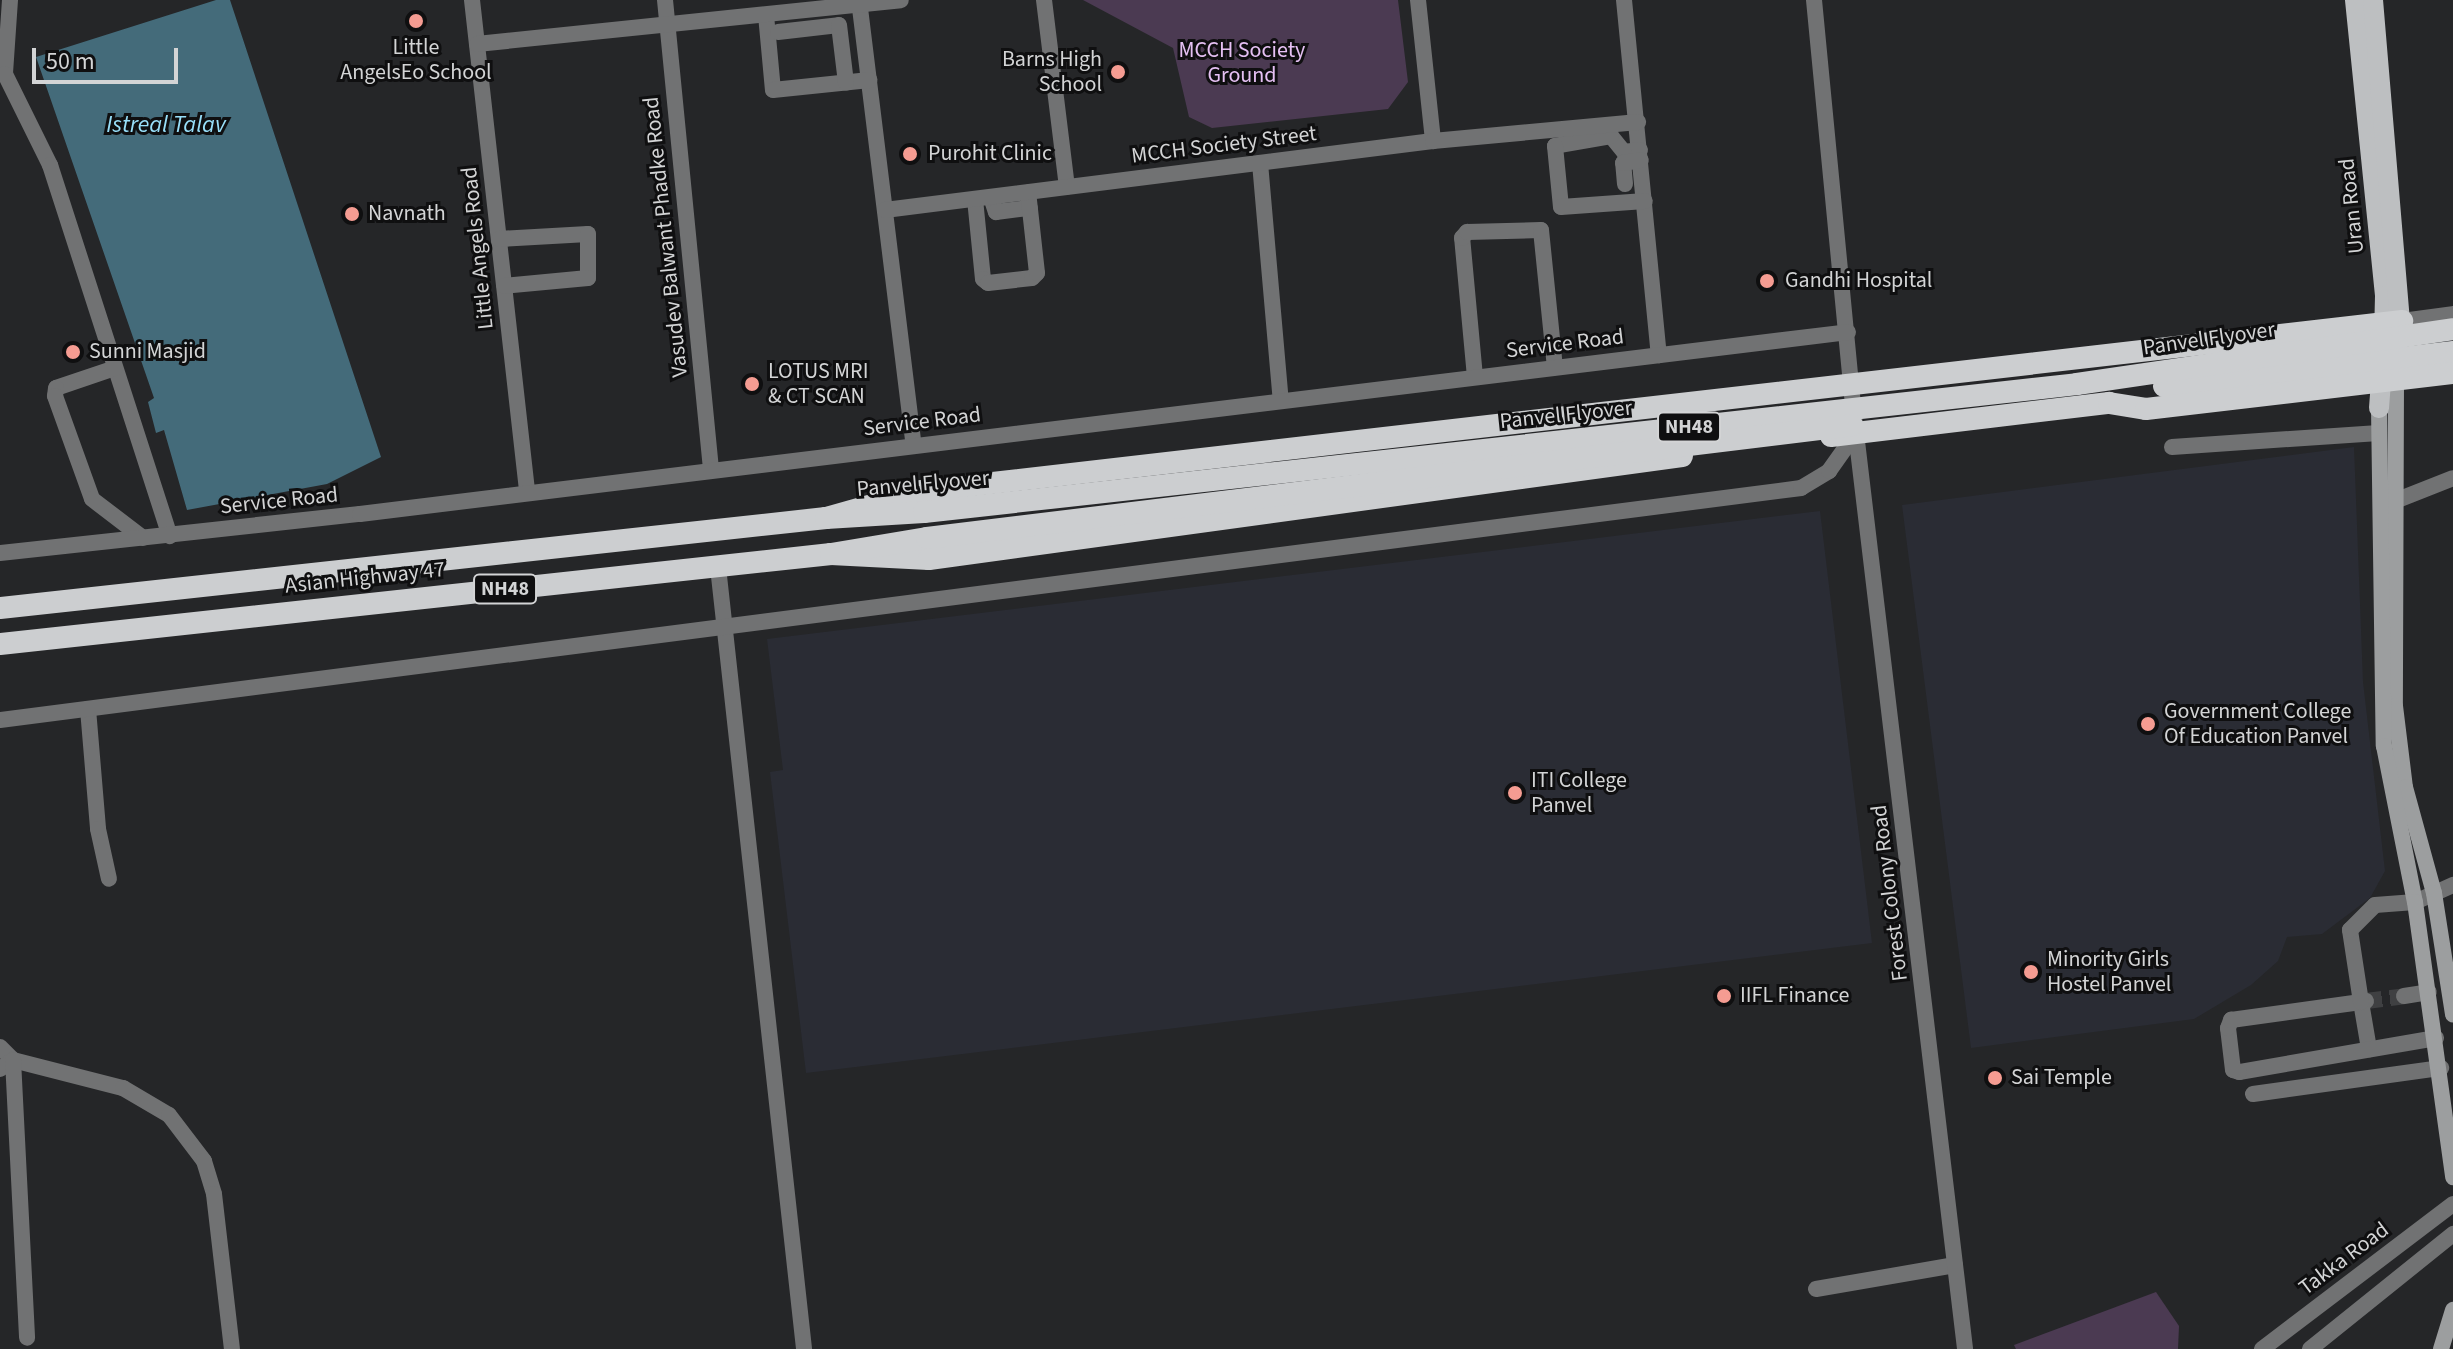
<!DOCTYPE html>
<style>
body{margin:0}
#map{position:relative;width:2453px;height:1349px;overflow:hidden;background:#252628;font-family:"Source Sans 3",sans-serif}
div>[style]{position:absolute}
.built>*{inset:0;background:#2a2c34}
.green>*{inset:0;background:#4b3a52}
.water>*{inset:0;background:#446b7a}
.minor-tunnel>*{height:16px;margin-top:-8px;transform-origin:0;background:repeating-linear-gradient(90deg,#3f4042 0 16px,transparent 0 24px)}
.minor>*{height:16px;margin:-8px;padding:0 8px;transform-origin:8px;border-radius:8px;background:#717273}
.tertiary>*{height:16px;margin:-8px;padding:0 8px;transform-origin:8px;border-radius:8px;background:#717273}
.secondary>*{height:16px;margin:-8px;padding:0 8px;transform-origin:8px;border-radius:8px;background:#9c9e9f}
.primary>*{height:20px;margin:-10px;padding:0 10px;transform-origin:10px;border-radius:10px;background:#bdbfc1}
.trunk>*{height:22px;margin:-11px;padding:0 11px;transform-origin:11px;border-radius:11px;background:#ccced0}
.trunk-bridge>*{height:22px;margin:-11px;padding:0 11px;transform-origin:11px;border-radius:11px;background:#ccced0}
.dots>*{width:22px;height:22px;translate:-50% -50%;box-sizing:border-box;border:4px solid #0f0f10;border-radius:50%}
span{translate:-50% -50%;white-space:nowrap;text-align:center;line-height:1.15;-webkit-text-stroke:6px #0f0f10;paint-order:stroke}
.shield-label span{padding:2px 6px;background:#0f0f10;border:2px solid;border-radius:6px;-webkit-text-stroke-width:0}
.shield-label{font-size:20px;color:#d3d4d5;font-weight:700}
.poi-label{font-size:22px;color:#d3d4d5}
.right{translate:-100% -50%;text-align:right}
.left{translate:0 -50%;text-align:left}
.park-label{font-size:22px;color:#e5c0f3}
.street-label{font-size:22px;color:#d3d4d5}
.water-label{font-size:24px;color:#98dff9;font-style:italic}
.scale{position:absolute;left:32px;top:48px;width:146px;height:36px;box-sizing:border-box;border:4px solid #d3d4d5;border-top:0;padding-left:10px;font-size:24px;line-height:28px;white-space:nowrap;color:#d3d4d5;-webkit-text-stroke:6px #0f0f10;paint-order:stroke}
</style>
<div id="map">
<div class="built">
<div style="clip-path:polygon(2354px 447px,2363px 682px,2385px 871px,2370px 898px,2322px 934px,2287px 937px,2278px 961px,2251px 985px,2194px 1019px,1971px 1048px,1902px 505px)"></div>
<div style="clip-path:polygon(1820px 511px,1872px 943px,806px 1073px,770px 772px,783px 770px,767px 639px)"></div>
</div>
<div class="green">
<div style="clip-path:polygon(1083px 0,1398px 0,1408px 82px,1388px 109px,1212px 128px,1189px 117px,1173px 48px)"></div>
<div style="clip-path:polygon(2156px 1292px,2179px 1326px,2178px 1349px,2016px 1349px,2014px 1345px)"></div>
</div>
<div class="water">
<div style="clip-path:polygon(216px 0,230px 0,381px 457px,327px 484px,187px 510px,164px 430px,156px 433px,148px 402px,154px 398px,36px 57px)"></div>
</div>
<div class="minor-tunnel">
<div style="left:2366px;top:1001px;width:38px;rotate:-7deg"></div>
</div>
<div class="minor">
<div style="left:10px;top:0;width:74px;rotate:93.9deg"></div>
<div style="left:5px;top:74px;width:102px;rotate:63.7deg"></div>
<div style="left:50px;top:165px;width:390px;rotate:72.1deg"></div>
<div style="left:472px;top:0;width:494px;rotate:83.6deg"></div>
<div style="left:665px;top:0;width:471px;rotate:84.4deg"></div>
<div style="left:859px;top:0;width:448px;rotate:83deg"></div>
<div style="left:1044px;top:0;width:188px;rotate:83deg"></div>
<div style="left:1418px;top:0;width:142px;rotate:83.9deg"></div>
<div style="left:1624px;top:0;width:357px;rotate:84.4deg"></div>
<div style="left:766px;top:15px;width:75px;rotate:84.7deg"></div>
<div style="left:773px;top:90px;width:97px;rotate:-5.9deg"></div>
<div style="left:778px;top:32px;width:61px;rotate:-6.5deg"></div>
<div style="left:839px;top:25px;width:58px;rotate:83.1deg"></div>
<div style="left:477px;top:44px;width:426px;rotate:-5.9deg"></div>
<div style="left:1640px;top:150px;width:16px;rotate:173deg"></div>
<div style="left:1624px;top:152px;width:21px;rotate:-129deg"></div>
<div style="left:1611px;top:136px;width:57px;rotate:169.9deg"></div>
<div style="left:1555px;top:146px;width:61px;rotate:84.4deg"></div>
<div style="left:1561px;top:207px;width:84px;rotate:-4.1deg"></div>
<div style="left:1260px;top:163px;width:239px;rotate:85deg"></div>
<div style="left:1625px;top:184px;width:21px;rotate:-95deg"></div>
<div style="left:1623px;top:163px;width:18px;rotate:-9deg"></div>
<div style="left:991px;top:197px;width:16px;rotate:72deg"></div>
<div style="left:996px;top:212px;width:34px;rotate:-7deg"></div>
<div style="left:975px;top:199px;width:80px;rotate:84.3deg"></div>
<div style="left:983px;top:279px;width:6px;rotate:39deg"></div>
<div style="left:988px;top:283px;width:44px;rotate:-6.5deg"></div>
<div style="left:1032px;top:278px;width:7px;rotate:-45deg"></div>
<div style="left:1037px;top:273px;width:81px;rotate:-96.3deg"></div>
<div style="left:885px;top:210px;width:552px;rotate:-7.18deg"></div>
<div style="left:1433px;top:141px;width:206px;rotate:-5.3deg"></div>
<div style="left:499px;top:239px;width:89px;rotate:-3.2deg"></div>
<div style="left:588px;top:234px;width:44px;rotate:90deg"></div>
<div style="left:588px;top:278px;width:84px;rotate:174.6deg"></div>
<div style="left:115px;top:368px;width:62px;rotate:161.3deg"></div>
<div style="left:56px;top:388px;width:8px;rotate:97deg"></div>
<div style="left:55px;top:396px;width:109px;rotate:70.2deg"></div>
<div style="left:92px;top:499px;width:64px;rotate:37.4deg"></div>
<div style="left:1475px;top:377px;width:140px;rotate:-95.3deg"></div>
<div style="left:1462px;top:238px;width:8px;rotate:-50deg"></div>
<div style="left:1467px;top:232px;width:74px;rotate:-1.5deg"></div>
<div style="left:1541px;top:230px;width:138px;rotate:84.2deg"></div>
<div style="left:2172px;top:447px;width:207px;rotate:-3.9deg"></div>
<div style="left:2395px;top:501px;width:62px;rotate:-21.6deg"></div>
<div style="left:718px;top:567px;width:787px;rotate:83.72deg"></div>
<div style="left:88px;top:709px;width:120px;rotate:85.2deg"></div>
<div style="left:98px;top:829px;width:51px;rotate:77.6deg"></div>
<div style="left:0;top:720px;width:1816px;rotate:-7.34deg"></div>
<div style="left:1801px;top:488px;width:33px;rotate:-31deg"></div>
<div style="left:1829px;top:471px;width:47px;rotate:-54.6deg"></div>
<div style="left:2404px;top:996px;width:25px;rotate:-9deg"></div>
<div style="left:2366px;top:1001px;width:5px;rotate:169deg"></div>
<div style="left:2361px;top:1002px;width:48px;rotate:80.3deg"></div>
<div style="left:2436px;top:1038px;width:200px;rotate:170.2deg"></div>
<div style="left:2239px;top:1072px;width:6px;rotate:-162deg"></div>
<div style="left:2233px;top:1070px;width:42px;rotate:-96.8deg"></div>
<div style="left:2228px;top:1028px;width:9px;rotate:-69deg"></div>
<div style="left:2231px;top:1020px;width:131px;rotate:-7.9deg"></div>
<div style="left:2361px;top:1002px;width:73px;rotate:-98.7deg"></div>
<div style="left:2350px;top:930px;width:35px;rotate:-45deg"></div>
<div style="left:2375px;top:905px;width:40px;rotate:-4.3deg"></div>
<div style="left:2415px;top:902px;width:42px;rotate:-24.1deg"></div>
<div style="left:0;top:1047px;width:18px;rotate:45deg"></div>
<div style="left:13px;top:1060px;width:114px;rotate:14.3deg"></div>
<div style="left:123px;top:1088px;width:53px;rotate:30.4deg"></div>
<div style="left:169px;top:1115px;width:58px;rotate:52.7deg"></div>
<div style="left:204px;top:1161px;width:34px;rotate:73deg"></div>
<div style="left:214px;top:1194px;width:156px;rotate:83.4deg"></div>
<div style="left:0;top:1069px;width:16px;rotate:-35deg"></div>
<div style="left:13px;top:1060px;width:278px;rotate:87.1deg"></div>
<div style="left:2253px;top:1094px;width:190px;rotate:-7.9deg"></div>
<div style="left:1816px;top:1289px;width:141px;rotate:-9.8deg"></div>
</div>
<div class="tertiary">
<div style="left:1814px;top:0;width:435px;rotate:84.5deg"></div>
<div style="left:1856px;top:433px;width:922px;rotate:83.21deg"></div>
<div style="left:2402px;top:321px;width:51px;rotate:-7.8deg"></div>
<div style="left:0;top:553px;width:362px;rotate:-6.2deg"></div>
<div style="left:360px;top:514px;width:1499px;rotate:-6.97deg"></div>
<div style="left:2262px;top:1349px;width:240px;rotate:-37.2deg"></div>
<div style="left:2310px;top:1349px;width:184px;rotate:-38.8deg"></div>
</div>
<div class="secondary">
<div style="left:2396px;top:383px;width:323px;rotate:90.2deg"></div>
<div style="left:2395px;top:706px;width:82px;rotate:83deg"></div>
<div style="left:2405px;top:787px;width:110px;rotate:74.7deg"></div>
<div style="left:2434px;top:893px;width:123px;rotate:81.1deg"></div>
<div style="left:2379px;top:408px;width:338px;rotate:89.2deg"></div>
<div style="left:2384px;top:746px;width:159px;rotate:78.8deg"></div>
<div style="left:2415px;top:902px;width:278px;rotate:82.1deg"></div>
<div style="left:2441px;top:1349px;width:41px;rotate:-72.9deg"></div>
</div>
<div class="primary">
<div style="left:2355px;top:0;width:298px;rotate:84.2deg"></div>
<div style="left:2385px;top:296px;width:41px;rotate:91.4deg"></div>
<div style="left:2373px;top:0;width:336px;rotate:85.2deg"></div>
<div style="left:2379px;top:408px;width:40px;rotate:-85.7deg"></div>
</div>
<div class="trunk">
<div style="left:1831px;top:436px;width:280px;rotate:-6.8deg"></div>
<div style="left:2109px;top:403px;width:37px;rotate:9deg"></div>
<div style="left:826px;top:518px;width:100px;rotate:-15.7deg"></div>
<div style="left:922px;top:491px;width:1490px;rotate:-6.55deg"></div>
<div style="left:831px;top:554px;width:98px;rotate:2.9deg"></div>
<div style="left:929px;top:559px;width:760px;rotate:-7.79deg"></div>
<div style="left:0;top:608px;width:831px;rotate:-6.22deg"></div>
<div style="left:826px;top:518px;width:98px;rotate:-3.5deg"></div>
<div style="left:0;top:644px;width:836px;rotate:-6.18deg"></div>
<div style="left:831px;top:554px;width:97px;rotate:-9.5deg"></div>
</div>
<div class="trunk-bridge">
<div style="left:2164px;top:386px;width:291px;rotate:-6.7deg"></div>
<div style="left:2146px;top:409px;width:309px;rotate:-6.7deg"></div>
<div style="left:924px;top:512px;width:1160px;rotate:-6.33deg"></div>
<div style="left:2077px;top:384px;width:380px;rotate:-8.3deg"></div>
<div style="left:927px;top:538px;width:932px;rotate:-6.96deg"></div>
</div>
<div class="dots">
<div style="left:416px;top:21px;background:#f59c92"></div>
<div style="left:1118px;top:72px;background:#f59c92"></div>
<div style="left:910px;top:154px;background:#f59c92"></div>
<div style="left:352px;top:214px;background:#f59c92"></div>
<div style="left:1767px;top:281px;background:#f59c92"></div>
<div style="left:73px;top:352px;background:#f59c92"></div>
<div style="left:752px;top:384px;background:#f59c92"></div>
<div style="left:2148px;top:724px;background:#f59c92"></div>
<div style="left:1515px;top:793px;background:#f59c92"></div>
<div style="left:2031px;top:972px;background:#f59c92"></div>
<div style="left:1724px;top:996px;background:#f59c92"></div>
<div style="left:1995px;top:1078px;background:#f59c92"></div>
</div>
<div class="shield-label">
<span style="left:1689px;top:427px">NH48</span>
<span style="left:505px;top:589px">NH48</span>
</div>
<div class="poi-label">
<span style="left:416px;top:60px">Little<br>AngelsEo School</span>
<span class="right" style="left:1102px;top:72px">Barns High<br>School</span>
<span class="left" style="left:928px;top:154px">Purohit Clinic</span>
<span class="left" style="left:368px;top:214px">Navnath</span>
<span class="left" style="left:1785px;top:281px">Gandhi Hospital</span>
<span class="left" style="left:89px;top:352px">Sunni Masjid</span>
<span class="left" style="left:768px;top:384px">LOTUS MRI<br>&amp; CT SCAN</span>
<span class="left" style="left:2164px;top:724px">Government College<br>Of Education Panvel</span>
<span class="left" style="left:1531px;top:793px">ITI College<br>Panvel</span>
<span class="left" style="left:2047px;top:972px">Minority Girls<br>Hostel Panvel</span>
<span class="left" style="left:1740px;top:996px">IIFL Finance</span>
<span class="left" style="left:2011px;top:1078px">Sai Temple</span>
</div>
<div class="park-label">
<span style="left:1242px;top:63px">MCCH Society<br>Ground</span>
</div>
<div class="street-label">
<span style="left:1224px;top:145px;rotate:-7deg">MCCH Society Street</span>
<span style="left:2352px;top:206px;rotate:-96deg">Uran Road</span>
<span style="left:666px;top:237px;rotate:-96deg">Vasudev Balwant Phadke Road</span>
<span style="left:478px;top:248px;rotate:-96deg">Little Angels Road</span>
<span style="left:2209px;top:339px;rotate:-8deg">Panvel Flyover</span>
<span style="left:1565px;top:344px;rotate:-7deg">Service Road</span>
<span style="left:1566px;top:415px;rotate:-6deg">Panvel Flyover</span>
<span style="left:922px;top:422px;rotate:-7deg">Service Road</span>
<span style="left:923px;top:484px;rotate:-5deg">Panvel Flyover</span>
<span style="left:279px;top:501px;rotate:-6deg">Service Road</span>
<span style="left:365px;top:578px;rotate:-6deg">Asian Highway 47</span>
<span style="left:1890px;top:893px;rotate:-97deg">Forest Colony Road</span>
<span style="left:2344px;top:1259px;rotate:-37deg">Takka Road</span>
</div>
<div class="water-label">
<span style="left:166px;top:125px">Istreal Talav</span>
</div>
<div class="scale">50 m</div>
</div>
